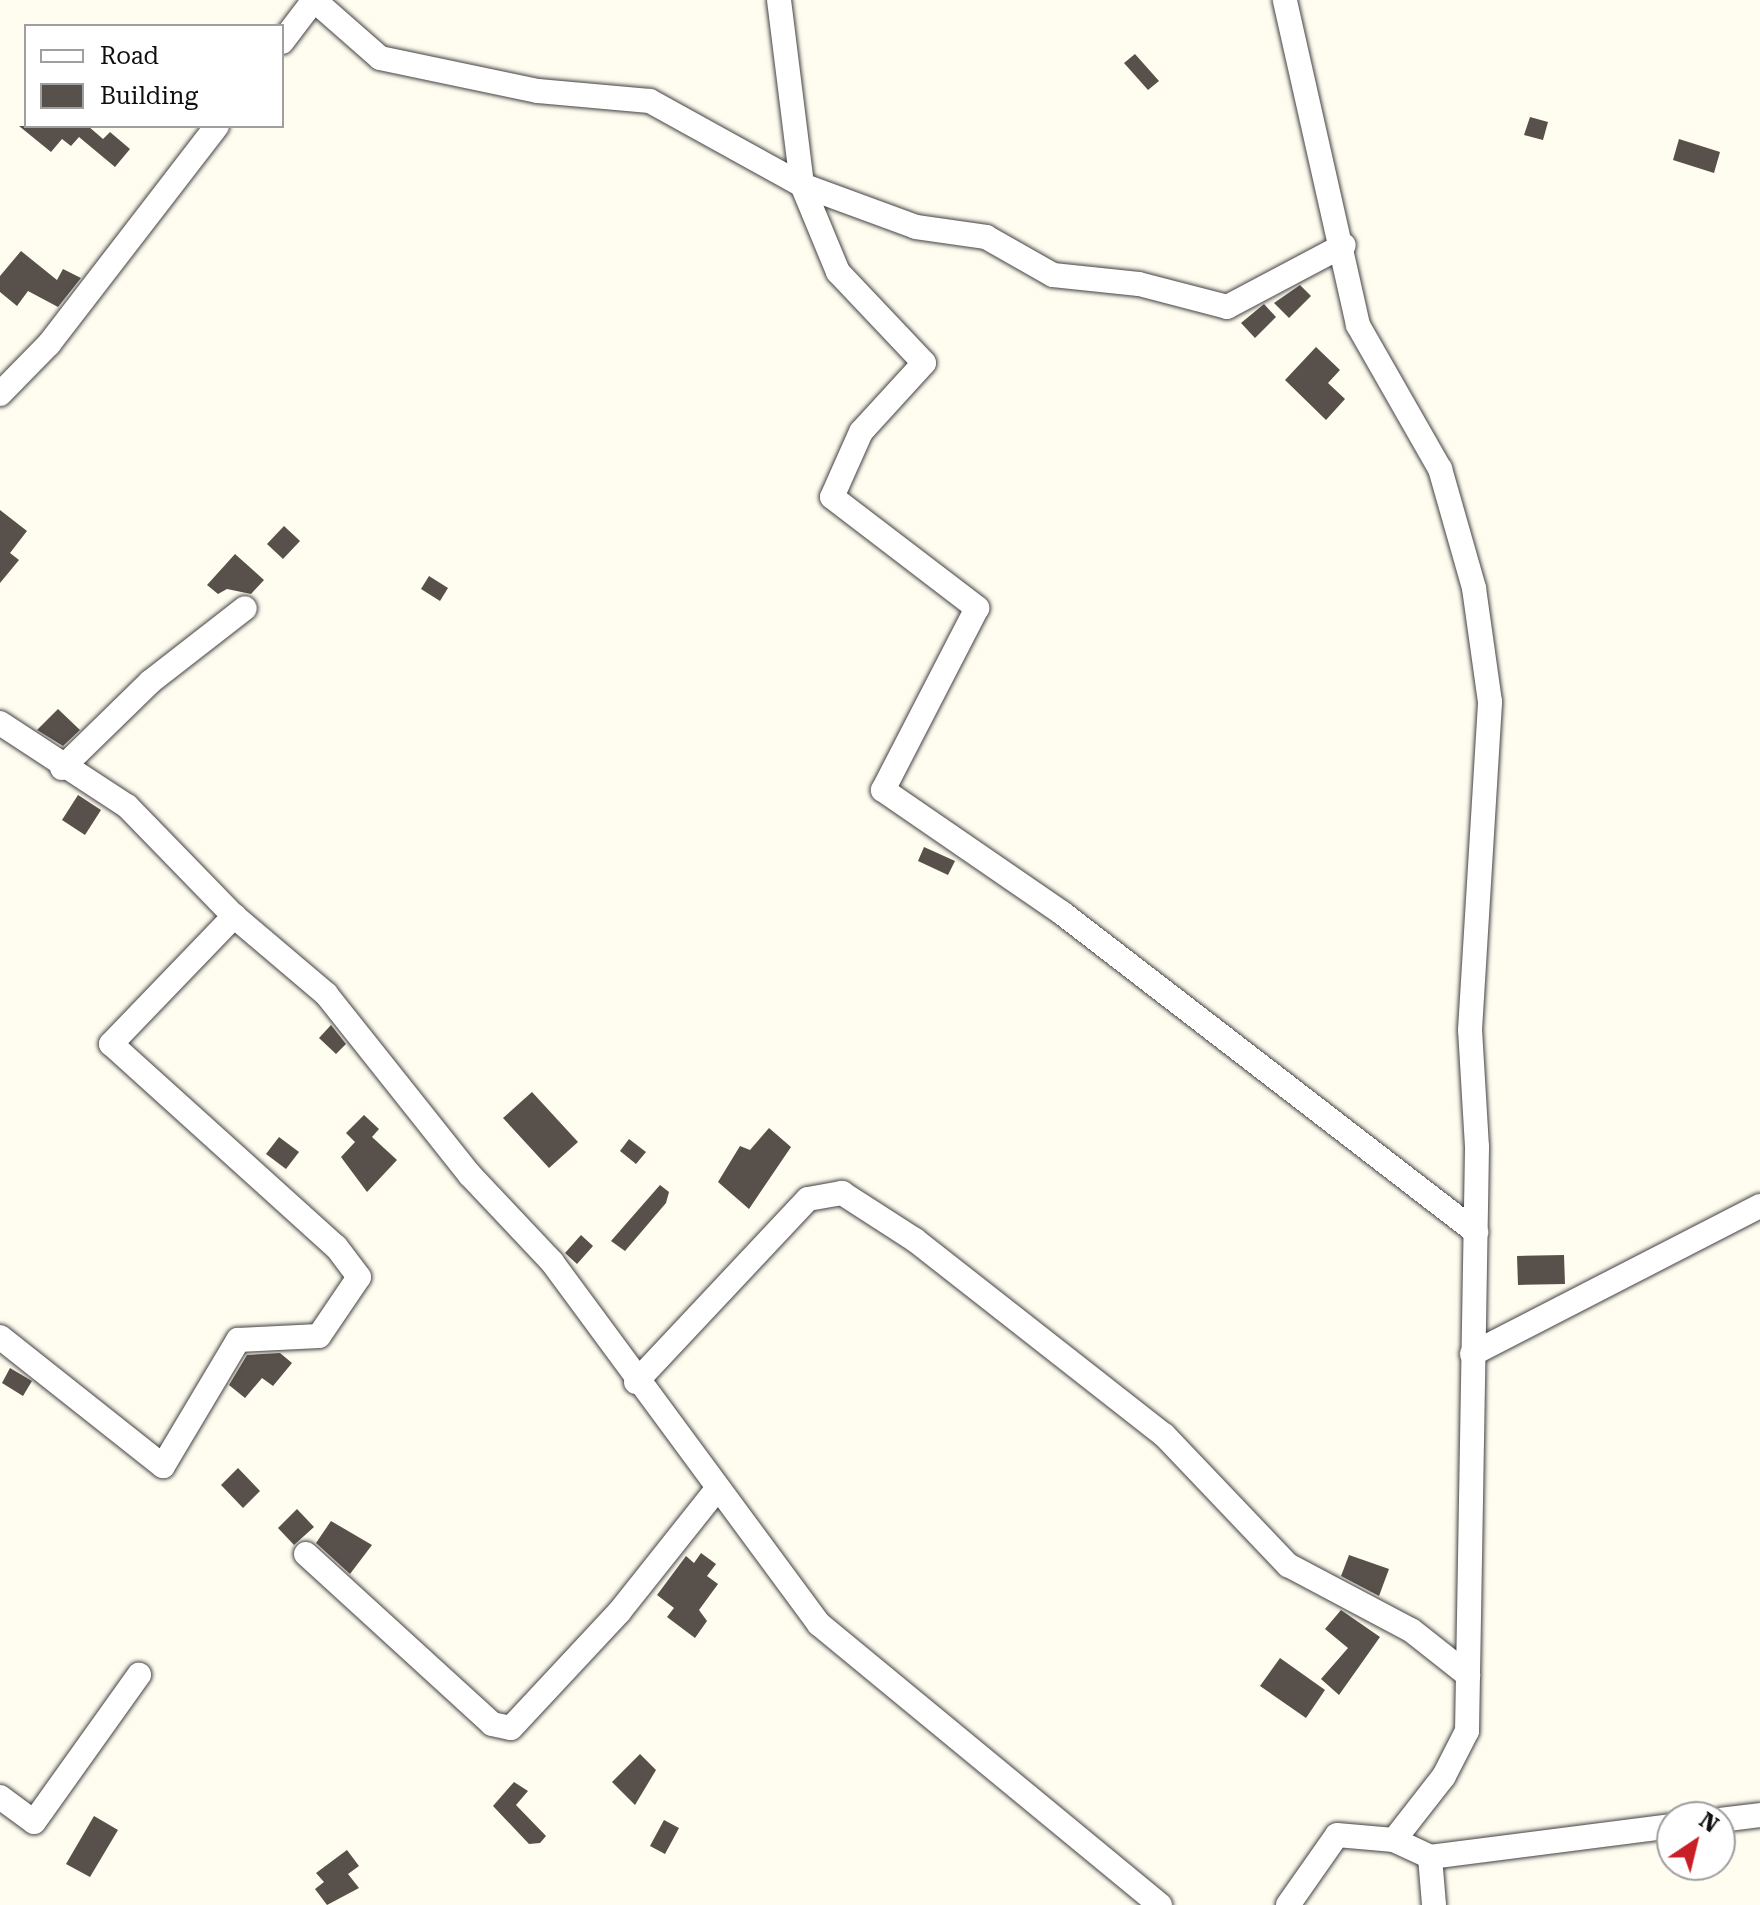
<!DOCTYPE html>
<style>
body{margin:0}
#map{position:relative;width:1760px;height:1905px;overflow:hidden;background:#fffcf0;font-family:"Roboto Serif",serif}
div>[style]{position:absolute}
.building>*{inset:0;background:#58504a}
.roads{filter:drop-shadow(0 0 2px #424242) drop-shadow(0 0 2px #424242)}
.minor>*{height:24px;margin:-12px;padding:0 12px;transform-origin:12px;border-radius:12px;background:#fff}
span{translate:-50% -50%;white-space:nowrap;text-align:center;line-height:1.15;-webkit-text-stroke:8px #fff;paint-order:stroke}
.legend{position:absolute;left:24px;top:24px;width:260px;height:104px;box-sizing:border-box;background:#fff;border:2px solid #9f9f9f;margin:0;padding:10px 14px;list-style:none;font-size:24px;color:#0f0f0f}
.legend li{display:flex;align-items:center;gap:16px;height:40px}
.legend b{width:40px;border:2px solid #9f9f9f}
.north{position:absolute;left:1656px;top:1801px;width:80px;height:80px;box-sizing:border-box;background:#fff;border:2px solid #9f9f9f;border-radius:50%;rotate:35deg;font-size:22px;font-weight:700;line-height:32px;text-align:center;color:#0f0f0f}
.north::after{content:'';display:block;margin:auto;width:28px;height:36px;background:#c81e27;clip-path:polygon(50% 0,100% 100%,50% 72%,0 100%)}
</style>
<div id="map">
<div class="building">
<div style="clip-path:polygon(1135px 54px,1159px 81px,1148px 90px,1124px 63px)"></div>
<div style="clip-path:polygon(1530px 117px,1548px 122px,1543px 140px,1524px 135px)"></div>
<div style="clip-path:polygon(19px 126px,88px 126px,103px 139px,110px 132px,130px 149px,115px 167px,79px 137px,71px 146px,62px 139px,51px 152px)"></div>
<div style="clip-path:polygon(1679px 139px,1720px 152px,1714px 173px,1673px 160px)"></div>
<div style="clip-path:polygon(21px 251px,57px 280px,63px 269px,81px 278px,58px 307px,28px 291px,17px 306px,0 292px,0 276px)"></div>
<div style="clip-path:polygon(1300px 285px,1311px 296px,1289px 318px,1274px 303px)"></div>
<div style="clip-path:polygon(1264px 304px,1276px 317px,1255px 338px,1241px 323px)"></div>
<div style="clip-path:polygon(1316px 347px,1340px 370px,1328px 383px,1345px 399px,1326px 420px,1285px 380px)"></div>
<div style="clip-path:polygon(0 510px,27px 531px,10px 553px,19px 560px,0 583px)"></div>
<div style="clip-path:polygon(284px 526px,300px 541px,283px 559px,267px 544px)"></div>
<div style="clip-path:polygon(235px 554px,264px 580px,251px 594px,227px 589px,218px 594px,207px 585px)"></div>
<div style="clip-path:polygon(429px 576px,448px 588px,440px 601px,421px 589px)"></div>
<div style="clip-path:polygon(58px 709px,80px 730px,63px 746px,37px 730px)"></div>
<div style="clip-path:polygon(78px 795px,101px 810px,85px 835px,62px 820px)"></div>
<div style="clip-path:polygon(924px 847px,955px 861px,948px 875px,918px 861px)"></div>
<div style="clip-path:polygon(331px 1025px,346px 1044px,336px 1054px,319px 1038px)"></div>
<div style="clip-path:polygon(532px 1092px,578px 1142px,549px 1168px,503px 1118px)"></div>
<div style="clip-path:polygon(364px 1115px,379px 1129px,372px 1137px,397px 1160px,367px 1192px,341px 1157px,355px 1142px,346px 1133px)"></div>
<div style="clip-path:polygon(769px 1128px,791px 1147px,749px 1209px,718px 1182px,740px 1146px,750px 1150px)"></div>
<div style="clip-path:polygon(279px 1137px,299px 1152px,286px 1169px,266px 1154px)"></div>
<div style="clip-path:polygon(629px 1139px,646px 1152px,636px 1164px,620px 1151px)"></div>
<div style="clip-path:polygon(660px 1185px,669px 1192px,666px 1203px,625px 1251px,611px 1241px)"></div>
<div style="clip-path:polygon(581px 1235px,593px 1246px,577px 1264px,565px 1253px)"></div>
<div style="clip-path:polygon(1564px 1255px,1565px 1284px,1518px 1285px,1517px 1256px)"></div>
<div style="clip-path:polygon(280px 1353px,292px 1363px,273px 1386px,262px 1378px,245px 1398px,229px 1385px,247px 1355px)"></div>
<div style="clip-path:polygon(10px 1368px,32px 1381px,23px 1396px,2px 1383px)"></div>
<div style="clip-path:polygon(238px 1468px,260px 1491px,243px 1508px,221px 1485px)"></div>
<div style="clip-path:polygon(297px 1509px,314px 1527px,294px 1545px,278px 1528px)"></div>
<div style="clip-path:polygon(331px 1521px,372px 1545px,350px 1574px,316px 1543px)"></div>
<div style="clip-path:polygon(701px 1553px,716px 1564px,707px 1576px,718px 1584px,699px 1610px,707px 1621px,695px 1638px,667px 1617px,674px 1608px,657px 1595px,686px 1556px,694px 1563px)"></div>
<div style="clip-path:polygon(1349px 1555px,1389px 1569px,1379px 1596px,1341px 1576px)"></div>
<div style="clip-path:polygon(1341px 1610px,1380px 1637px,1339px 1695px,1321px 1679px,1348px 1648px,1325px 1629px)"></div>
<div style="clip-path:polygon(1280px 1658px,1325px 1690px,1306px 1718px,1260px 1686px)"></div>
<div style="clip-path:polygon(640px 1754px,656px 1770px,635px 1805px,612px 1782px)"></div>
<div style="clip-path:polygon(514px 1782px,528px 1791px,516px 1805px,546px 1836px,540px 1843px,529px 1844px,493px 1806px)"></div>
<div style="clip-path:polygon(94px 1816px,118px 1830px,90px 1877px,66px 1864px)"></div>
<div style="clip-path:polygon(664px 1820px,679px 1828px,665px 1854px,650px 1846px)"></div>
<div style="clip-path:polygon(347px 1850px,359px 1866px,348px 1874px,359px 1888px,327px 1905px,315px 1889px,324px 1882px,316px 1873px)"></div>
</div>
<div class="roads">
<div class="minor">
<div style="left:314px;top:0;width:88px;rotate:41.3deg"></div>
<div style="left:380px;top:58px;width:161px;rotate:11.8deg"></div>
<div style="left:538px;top:91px;width:112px;rotate:5.1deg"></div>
<div style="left:650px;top:101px;width:174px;rotate:28.9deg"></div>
<div style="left:802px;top:185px;width:121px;rotate:20.2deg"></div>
<div style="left:916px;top:227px;width:71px;rotate:8.1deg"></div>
<div style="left:986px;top:237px;width:77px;rotate:29.6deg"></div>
<div style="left:1053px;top:275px;width:86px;rotate:6deg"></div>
<div style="left:1139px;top:284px;width:91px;rotate:14.6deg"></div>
<div style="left:1227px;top:307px;width:132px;rotate:-27.9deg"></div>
<div style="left:779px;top:0;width:186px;rotate:82.9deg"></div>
<div style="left:802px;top:185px;width:94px;rotate:67.5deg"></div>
<div style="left:838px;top:272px;width:125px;rotate:46.6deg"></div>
<div style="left:924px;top:363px;width:93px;rotate:132.4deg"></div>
<div style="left:861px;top:432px;width:71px;rotate:114deg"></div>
<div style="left:832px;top:497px;width:183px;rotate:37.4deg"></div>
<div style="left:977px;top:608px;width:205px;rotate:117.3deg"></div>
<div style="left:883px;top:790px;width:217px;rotate:34.5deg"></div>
<div style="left:1062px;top:913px;width:523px;rotate:37.62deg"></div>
<div style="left:282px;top:42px;width:53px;rotate:-52.7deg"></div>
<div style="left:0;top:394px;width:70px;rotate:-45.6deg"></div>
<div style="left:49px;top:344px;width:275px;rotate:-52.4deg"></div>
<div style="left:0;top:723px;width:152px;rotate:33.2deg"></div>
<div style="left:127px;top:806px;width:153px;rotate:45.8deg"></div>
<div style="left:234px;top:916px;width:121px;rotate:40.3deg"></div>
<div style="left:326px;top:994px;width:231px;rotate:51.5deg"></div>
<div style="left:470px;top:1175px;width:120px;rotate:46.7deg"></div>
<div style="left:552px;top:1262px;width:450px;rotate:53.6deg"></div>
<div style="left:819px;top:1624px;width:442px;rotate:39.5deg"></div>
<div style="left:62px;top:768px;width:123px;rotate:-44.3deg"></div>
<div style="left:150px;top:682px;width:120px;rotate:-37.9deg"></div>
<div style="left:0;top:1337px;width:208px;rotate:38.4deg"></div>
<div style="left:163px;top:1466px;width:147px;rotate:-59.2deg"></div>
<div style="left:238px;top:1340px;width:81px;rotate:-2.8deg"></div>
<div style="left:319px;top:1336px;width:71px;rotate:-55.9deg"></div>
<div style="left:359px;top:1277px;width:38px;rotate:-127deg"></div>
<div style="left:336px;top:1247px;width:303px;rotate:-137.9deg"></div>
<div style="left:111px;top:1044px;width:178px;rotate:-46.1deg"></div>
<div style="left:1472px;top:1354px;width:324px;rotate:-27.2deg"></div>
<div style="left:636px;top:1382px;width:251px;rotate:-46.8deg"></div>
<div style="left:808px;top:1199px;width:35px;rotate:-10deg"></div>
<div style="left:842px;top:1193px;width:87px;rotate:32.8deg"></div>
<div style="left:915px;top:1240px;width:316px;rotate:38.1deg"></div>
<div style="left:1164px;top:1435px;width:180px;rotate:46.4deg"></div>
<div style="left:1288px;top:1565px;width:139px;rotate:27.9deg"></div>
<div style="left:1411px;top:1630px;width:73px;rotate:38.3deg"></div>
<div style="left:1468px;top:1675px;width:528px;rotate:-89.02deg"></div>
<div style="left:1477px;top:1147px;width:117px;rotate:-93.4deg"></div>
<div style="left:1470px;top:1030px;width:329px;rotate:-86.5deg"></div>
<div style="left:1490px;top:702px;width:115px;rotate:-98deg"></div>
<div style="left:1474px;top:588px;width:124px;rotate:-105.9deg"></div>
<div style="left:1440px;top:469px;width:166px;rotate:-119.7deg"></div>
<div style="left:1358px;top:325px;width:333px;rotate:-102.7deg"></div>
<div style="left:306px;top:1554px;width:252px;rotate:42.4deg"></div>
<div style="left:492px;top:1724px;width:19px;rotate:12deg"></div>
<div style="left:511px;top:1728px;width:160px;rotate:-47deg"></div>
<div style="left:620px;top:1611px;width:156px;rotate:-51.5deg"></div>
<div style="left:1468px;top:1675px;width:56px;rotate:91deg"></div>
<div style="left:1467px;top:1731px;width:51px;rotate:117.1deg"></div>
<div style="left:1444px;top:1776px;width:81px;rotate:128deg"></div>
<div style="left:1394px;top:1840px;width:40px;rotate:25deg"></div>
<div style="left:1430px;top:1857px;width:244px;rotate:-7.3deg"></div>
<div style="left:0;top:1797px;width:42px;rotate:36.3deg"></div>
<div style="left:34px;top:1822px;width:181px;rotate:-54.5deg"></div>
<div style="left:1720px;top:1820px;width:40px;rotate:-7.1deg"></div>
<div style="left:1430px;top:1857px;width:48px;rotate:85.2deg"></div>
<div style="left:1288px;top:1905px;width:85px;rotate:-55deg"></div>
<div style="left:1337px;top:1835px;width:57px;rotate:5deg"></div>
</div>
</div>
<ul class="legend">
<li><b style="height:10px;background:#fff"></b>Road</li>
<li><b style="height:22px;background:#58504a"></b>Building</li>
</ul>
<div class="north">N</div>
</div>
